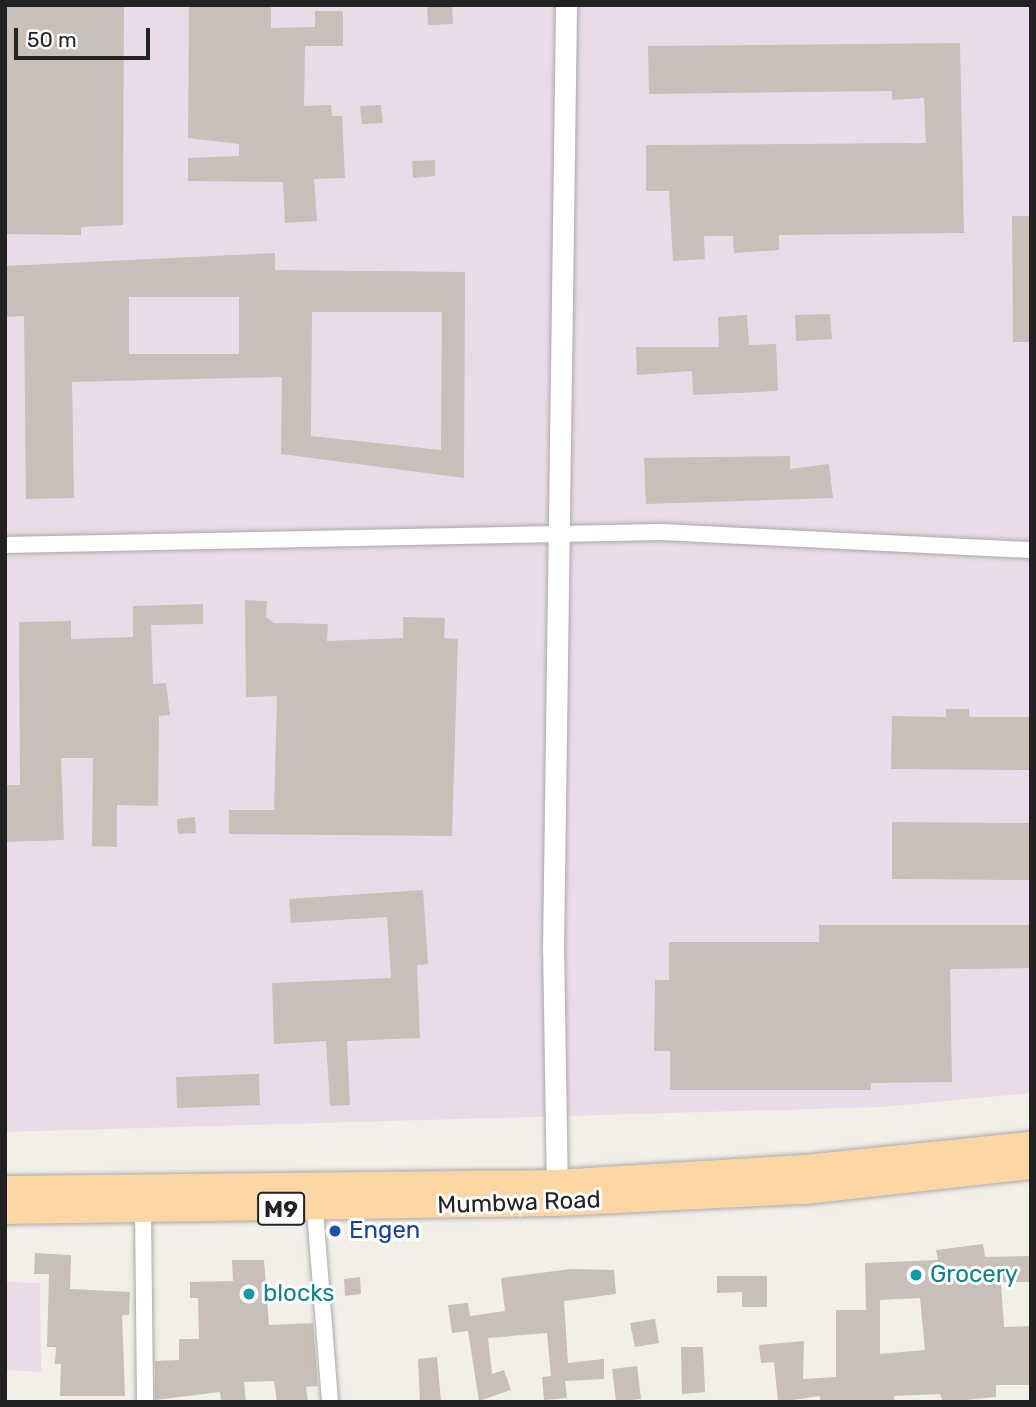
<!DOCTYPE html>
<style>
body{margin:0}
#map{position:relative;width:1036px;height:1407px;overflow:hidden;background:#f2efe9;font-family:Rubik,sans-serif}
div>[style]{position:absolute}
.industrial>*{inset:0;background:#ebdbe8}
.building>*{inset:0;background:#c7bfb8}
.roads{filter:drop-shadow(0 0 2px #a9a9a9) drop-shadow(0 0 2px #a9a9a9)}
.minor>*{height:16px;margin:-8px;padding:0 8px;transform-origin:8px;border-radius:8px;background:#fff}
.tertiary>*{height:21px;margin:-10.5px;padding:0 10.5px;transform-origin:10.5px;border-radius:10.5px;background:#fff}
.primary>*{height:26px;margin:-13px;padding:0 13px;transform-origin:13px;border-radius:13px;background:#fcd6a4}
.dots>*{width:19px;height:19px;translate:-50% -50%;box-sizing:border-box;border:4px solid #fff;border-radius:50%}
span{translate:-50% -50%;white-space:nowrap;text-align:center;line-height:1.15;-webkit-text-stroke:6px #fff;paint-order:stroke}
.shield-label span{padding:2px 5px;background:#fff;border:2px solid;border-radius:5px;-webkit-text-stroke-width:0}
.shield-label{font-size:23px;color:#222;font-weight:700}
.street-label{font-size:24px;color:#222}
.transit-label{font-size:24px;color:#164399}
.left{translate:0 -50%;text-align:left}
.culture-label{font-size:24px;color:#0d838f}
.frame{position:absolute;inset:0;border:7px solid #222;pointer-events:none}
.scale{position:absolute;left:14px;top:28px;width:136px;height:32px;box-sizing:border-box;border:4px solid #222;border-top:0;padding-left:9px;font-size:21px;line-height:24px;white-space:nowrap;color:#222;-webkit-text-stroke:5px #fff;paint-order:stroke}
</style>
<div id="map">
<div class="industrial">
<div style="clip-path:polygon(5px 5px,1031px 5px,1031px 1093px,881px 1107px,5px 1132px)"></div>
<div style="clip-path:polygon(5px 1282px,40px 1283px,41px 1372px,5px 1370px)"></div>
</div>
<div class="building">
<div style="clip-path:polygon(5px 5px,124px 5px,123px 225px,81px 227px,81px 235px,5px 234px)"></div>
<div style="clip-path:polygon(189px 5px,271px 5px,271px 28px,315px 27px,315px 11px,343px 11px,343px 46px,305px 46px,304px 106px,331px 105px,332px 116px,342px 116px,345px 178px,314px 179px,317px 221px,285px 223px,283px 182px,188px 181px,188px 158px,239px 156px,239px 144px,188px 138px)"></div>
<div style="clip-path:polygon(427px 5px,452px 5px,453px 24px,428px 25px)"></div>
<div style="clip-path:polygon(960px 43px,964px 233px,779px 235px,779px 250px,734px 253px,733px 236px,704px 236px,705px 259px,673px 261px,669px 191px,646px 191px,646px 145px,926px 143px,924px 98px,892px 100px,892px 91px,649px 94px,648px 46px)"></div>
<div style="clip-path:polygon(381px 105px,383px 123px,362px 124px,360px 106px)"></div>
<div style="clip-path:polygon(435px 160px,435px 176px,413px 178px,412px 161px)"></div>
<div style="clip-path:polygon(1012px 216px,1031px 216px,1031px 342px,1013px 342px)"></div>
<div style="clip-path:polygon(evenodd,275px 253px,275px 270px,465px 272px,464px 478px,281px 454px,282px 377px,72px 382px,74px 498px,26px 499px,24px 316px,5px 317px,5px 266px,275px 253px,129px 297px,239px 297px,239px 354px,129px 354px,129px 297px,275px 253px,312px 312px,442px 312px,441px 450px,311px 436px,312px 312px)"></div>
<div style="clip-path:polygon(830px 314px,832px 339px,796px 341px,795px 315px)"></div>
<div style="clip-path:polygon(747px 315px,749px 345px,776px 344px,778px 391px,693px 395px,692px 371px,637px 375px,636px 347px,719px 347px,718px 317px)"></div>
<div style="clip-path:polygon(790px 456px,790px 469px,829px 464px,833px 498px,646px 504px,644px 458px)"></div>
<div style="clip-path:polygon(245px 600px,267px 601px,266px 617px,274px 623px,328px 624px,327px 641px,403px 638px,403px 617px,445px 618px,444px 638px,458px 639px,452px 836px,229px 834px,229px 810px,274px 810px,277px 696px,246px 697px)"></div>
<div style="clip-path:polygon(203px 604px,203px 624px,151px 625px,153px 684px,166px 683px,170px 715px,159px 716px,158px 806px,117px 805px,117px 847px,92px 846px,93px 758px,61px 758px,64px 840px,5px 842px,5px 785px,20px 785px,19px 622px,71px 621px,71px 639px,133px 637px,133px 606px)"></div>
<div style="clip-path:polygon(946px 709px,969px 709px,969px 717px,1031px 717px,1031px 770px,891px 769px,892px 716px,946px 717px)"></div>
<div style="clip-path:polygon(195px 817px,196px 833px,178px 834px,177px 819px)"></div>
<div style="clip-path:polygon(892px 822px,1031px 823px,1031px 880px,892px 879px)"></div>
<div style="clip-path:polygon(423px 890px,428px 964px,417px 965px,420px 1038px,347px 1041px,350px 1105px,330px 1106px,326px 1041px,274px 1044px,272px 983px,391px 978px,387px 917px,291px 923px,289px 899px)"></div>
<div style="clip-path:polygon(819px 925px,1031px 925px,1031px 968px,950px 969px,952px 1082px,871px 1083px,871px 1090px,670px 1090px,670px 1051px,654px 1051px,655px 980px,669px 980px,669px 942px,819px 942px)"></div>
<div style="clip-path:polygon(259px 1074px,260px 1105px,177px 1108px,176px 1077px)"></div>
<div style="clip-path:polygon(evenodd,983px 1244px,985px 1257px,1031px 1256px,1031px 1282px,1001px 1282px,1004px 1327px,1031px 1326px,1031px 1385px,996px 1385px,996px 1397px,943px 1402px,940px 1394px,894px 1396px,894px 1402px,820px 1402px,820px 1396px,778px 1402px,774px 1362px,761px 1363px,759px 1345px,804px 1341px,803px 1379px,836px 1377px,836px 1310px,866px 1310px,865px 1263px,938px 1260px,936px 1250px,983px 1244px,920px 1298px,925px 1350px,880px 1354px,880px 1300px,920px 1298px)"></div>
<div style="clip-path:polygon(35px 1253px,71px 1255px,70px 1289px,130px 1292px,129px 1315px,122px 1315px,125px 1396px,60px 1396px,61px 1364px,55px 1364px,56px 1347px,47px 1347px,49px 1274px,34px 1274px)"></div>
<div style="clip-path:polygon(232px 1260px,264px 1260px,269px 1325px,313px 1323px,318px 1386px,306px 1387px,308px 1402px,277px 1402px,274px 1381px,244px 1382px,246px 1402px,221px 1402px,220px 1392px,155px 1400px,155px 1361px,179px 1360px,179px 1339px,199px 1339px,198px 1298px,190px 1298px,190px 1282px,233px 1281px)"></div>
<div style="clip-path:polygon(571px 1269px,614px 1270px,616px 1294px,564px 1301px,568px 1363px,604px 1359px,604px 1379px,565px 1381px,567px 1398px,544px 1400px,542px 1377px,551px 1376px,547px 1333px,488px 1338px,492px 1374px,504px 1370px,511px 1390px,479px 1401px,468px 1331px,452px 1333px,448px 1305px,468px 1303px,470px 1316px,505px 1311px,501px 1278px)"></div>
<div style="clip-path:polygon(717px 1276px,767px 1276px,767px 1307px,742px 1307px,742px 1292px,717px 1293px)"></div>
<div style="clip-path:polygon(360px 1277px,361px 1294px,345px 1296px,344px 1279px)"></div>
<div style="clip-path:polygon(655px 1319px,659px 1343px,635px 1347px,630px 1323px)"></div>
<div style="clip-path:polygon(681px 1347px,703px 1347px,705px 1392px,682px 1394px)"></div>
<div style="clip-path:polygon(437px 1357px,441px 1402px,420px 1402px,418px 1359px)"></div>
<div style="clip-path:polygon(637px 1366px,641px 1399px,616px 1402px,612px 1369px)"></div>
</div>
<div class="roads">
<div class="minor">
<div style="left:5px;top:545px;width:656px;rotate:-1.14deg"></div>
<div style="left:661px;top:532px;width:370px;rotate:2.8deg"></div>
<div style="left:314px;top:1198px;width:205px;rotate:85.5deg"></div>
<div style="left:143px;top:1209px;width:193px;rotate:89.4deg"></div>
</div>
<div class="tertiary">
<div style="left:557px;top:1196px;width:245px;rotate:-90.9deg"></div>
<div style="left:553px;top:951px;width:946px;rotate:-89.21deg"></div>
</div>
<div class="primary">
<div style="left:5px;top:1189px;width:551px;rotate:-0.62deg"></div>
<div style="left:556px;top:1183px;width:247px;rotate:-3.5deg"></div>
<div style="left:803px;top:1168px;width:229px;rotate:-5.8deg"></div>
<div style="left:5px;top:1211px;width:552px;rotate:-0.83deg"></div>
<div style="left:557px;top:1203px;width:248px;rotate:-2.8deg"></div>
<div style="left:805px;top:1191px;width:227px;rotate:-6.3deg"></div>
</div>
</div>
<div class="dots">
<div style="left:335px;top:1231px;background:#1a4fb4"></div>
<div style="left:916px;top:1275px;background:#0f9aa8"></div>
<div style="left:249px;top:1294px;background:#0f9aa8"></div>
</div>
<div class="shield-label">
<span style="left:281px;top:1209px">M9</span>
</div>
<div class="street-label">
<span style="left:519px;top:1203px;rotate:-2deg">Mumbwa Road</span>
</div>
<div class="transit-label">
<span class="left" style="left:349px;top:1231px">Engen</span>
</div>
<div class="culture-label">
<span class="left" style="left:930px;top:1275px">Grocery</span>
<span class="left" style="left:263px;top:1294px">blocks</span>
</div>
<div class="frame"></div>
<div class="scale">50 m</div>
</div>
